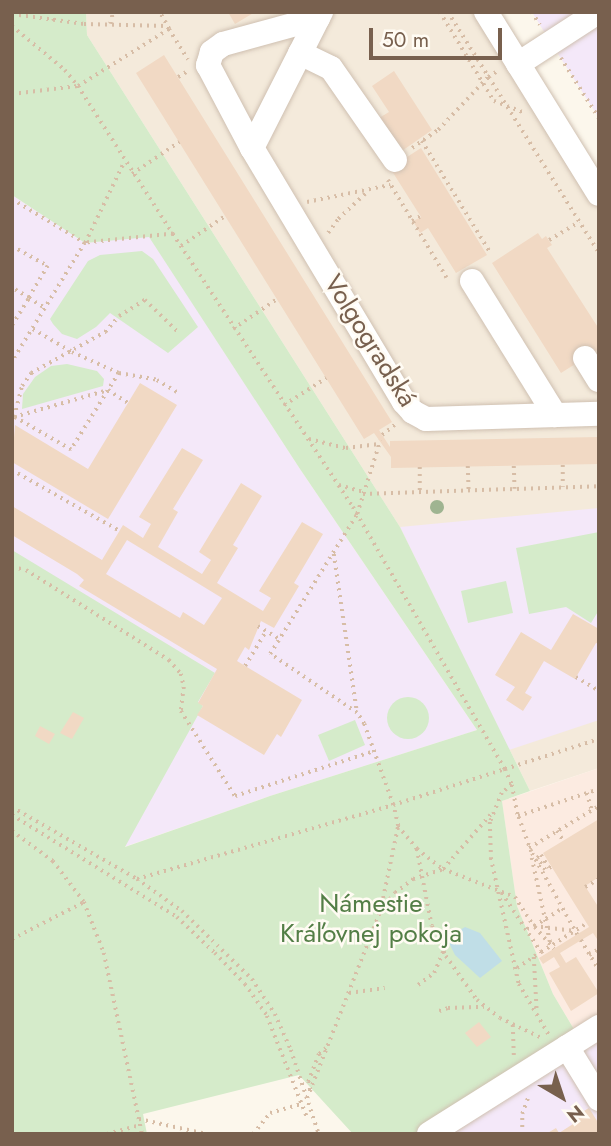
<!DOCTYPE html>
<meta charset="utf-8">
<style>
body{margin:0}
#map{position:relative;width:611px;height:1146px;overflow:hidden;background:#fcf7ec;font-family:Jost,sans-serif}
div>[style]{position:absolute}
.residential>*{inset:0;background:#f4eadb}
.commercial>*{inset:0;background:#fcebe1}
.education>*{inset:0;background:#f4e8f9}
.green>*{inset:0;background:#d5ebca}
.round{border-radius:50%}
.water>*{inset:0;background:#c0dee7}
.building>*{inset:0;background:#f1d9c4}
.path>*{height:3.5px;margin-top:-1.75px;transform-origin:0;background:repeating-linear-gradient(90deg,#d7bda6 0 2px,transparent 0 7px)}
.roads{filter:drop-shadow(0 0 2px #cfc0b1) drop-shadow(0 0 2px #cfc0b1)}
.minor>*{height:24px;margin:-12px;padding:0 12px;transform-origin:12px;border-radius:12px;background:#fff}
.trees>*{width:14px;height:14px;margin:-7px;border-radius:50%;background:#9fb491}
span{translate:-50% -50%;white-space:nowrap;text-align:center;line-height:1.15;-webkit-text-stroke:5px #fffbf3;paint-order:stroke}
.street-label{font-size:26px;color:#78604e}
.park-label{font-size:26px;color:#537e46}
.frame{position:absolute;inset:0;border:14px solid #78604e;pointer-events:none}
.north{position:absolute;left:527px;top:1062px;width:70px;height:70px;-webkit-text-stroke:5px #fffbf3;paint-order:stroke;rotate:141deg;font-size:19px;font-weight:700;line-height:28px;text-align:center;color:#78604e}
.north::after{content:'';display:block;margin:auto;width:24px;height:32px;background:#78604e;clip-path:polygon(50% 0,100% 100%,50% 72%,0 100%)}
.scale{position:absolute;left:369px;top:28px;width:133px;height:32px;box-sizing:border-box;border:4px solid #78604e;border-top:0;padding-left:9px;font-size:21px;line-height:24px;white-space:nowrap;color:#78604e;-webkit-text-stroke:5px #fffbf3;paint-order:stroke}
</style>
<div id="map">
<div class="residential">
<div style="clip-path:polygon(86px 12px,490px 12px,599px 188px,599px 768px,530px 791px,400px 527px,87px 35px)"></div>
</div>
<div class="commercial">
<div style="clip-path:polygon(599px 768px,599px 1023px,578px 1036px,553px 994px,517px 906px,502px 801px)"></div>
</div>
<div class="education">
<div style="clip-path:polygon(532px 12px,599px 12px,599px 118px,551px 43px)"></div>
<div style="clip-path:polygon(12px 195px,85px 243px,149px 236px,300px 469px,477px 730px,270px 796px,124px 847px,12px 778px)"></div>
<div style="clip-path:polygon(599px 508px,599px 720px,509px 750px,400px 527px)"></div>
<div style="clip-path:polygon(599px 1023px,599px 1134px,426px 1134px)"></div>
</div>
<div class="green">
<div style="clip-path:polygon(12px 12px,86px 12px,87px 35px,400px 527px,530px 791px,502px 801px,517px 906px,553px 994px,578px 1036px,425px 1134px,353px 1134px,299px 1075px,143px 1114px,147px 1134px,12px 1134px,12px 550px,215px 673px,198px 702px,203px 706px,125px 847px,270px 796px,477px 730px,300px 469px,149px 237px,85px 243px,12px 195px)"></div>
<div style="clip-path:polygon(142px 251px,153px 259px,198px 327px,168px 353px,110px 313px,96px 327px,77px 339px,62px 334px,53px 324px,50px 319px,88px 261px,100px 255px)"></div>
<div style="clip-path:polygon(67px 364px,97px 371px,104px 379px,103px 386px,22px 409px,23px 394px,35px 377px,51px 366px)"></div>
<div style="clip-path:polygon(599px 532px,599px 610px,591px 623px,566px 607px,529px 614px,516px 548px)"></div>
<div style="clip-path:polygon(506px 581px,513px 613px,468px 623px,461px 591px)"></div>
<div class="round" style="left:387px;top:697px;width:42px;height:42px"></div>
<div style="clip-path:polygon(355px 720px,365px 745px,329px 761px,318px 735px)"></div>
</div>
<div class="water">
<div style="clip-path:polygon(465px 927px,480px 933px,502px 961px,480px 978px,455px 955px,449px 943px,455px 933px)"></div>
</div>
<div class="building">
<div style="clip-path:polygon(228px 12px,255px 12px,235px 24px)"></div>
<div style="clip-path:polygon(164px 55px,392px 422px,379px 430px,390px 447px,390px 441px,599px 437px,599px 464px,391px 468px,391px 457px,374px 433px,364px 439px,136px 73px)"></div>
<div style="clip-path:polygon(394px 71px,432px 130px,396px 155px,374px 121px,389px 112px,372px 86px)"></div>
<div style="clip-path:polygon(421px 148px,487px 255px,456px 273px,428px 228px,420px 233px,413px 221px,421px 217px,390px 168px)"></div>
<div style="clip-path:polygon(538px 233px,542px 239px,546px 236px,552px 245px,547px 248px,599px 329px,599px 349px,561px 373px,492px 263px)"></div>
<div style="clip-path:polygon(140px 383px,177px 405px,108px 519px,12px 462px,15px 425px,88px 469px)"></div>
<div style="clip-path:polygon(evenodd,182px 448px,203px 460px,173px 509px,178px 512px,158px 547px,202px 574px,211px 560px,199px 552px,241px 483px,262px 496px,233px 545px,238px 548px,217px 583px,263px 611px,271px 598px,259px 591px,302px 522px,323px 534px,294px 583px,299px 586px,274px 628px,261px 621px,249px 650px,245px 647px,237px 661px,302px 700px,281px 737px,277px 734px,264px 755px,197px 715px,203px 706px,198px 703px,217px 669px,79px 586px,84px 580px,77px 574px,12px 535px,12px 506px,102px 560px,123px 525px,143px 538px,151px 524px,139px 517px,182px 448px,127px 540px,222px 598px,204px 625px,183px 612px,180px 618px,106px 574px,127px 540px)"></div>
<div style="clip-path:polygon(573px 614px,599px 629px,599px 644px,596px 643px,575px 679px,544px 661px,525px 693px,532px 697px,523px 711px,506px 700px,515px 687px,495px 675px,521px 632px,551px 650px)"></div>
<div style="clip-path:polygon(73px 712px,84px 718px,72px 739px,60px 733px)"></div>
<div style="clip-path:polygon(40px 726px,55px 734px,49px 744px,35px 736px)"></div>
<div style="clip-path:polygon(599px 819px,599px 877px,585px 886px,599px 908px,599px 942px,593px 933px,560px 953px,566px 963px,576px 957px,599px 993px,571px 1011px,549px 973px,560px 967px,554px 957px,543px 964px,539px 958px,589px 927px,543px 853px)"></div>
<div style="clip-path:polygon(479px 1022px,491px 1037px,477px 1047px,465px 1033px)"></div>
<div style="clip-path:polygon(589px 1108px,599px 1124px,599px 1134px,546px 1134px,556px 1128px,559px 1133px,573px 1124px,570px 1119px)"></div>
</div>
<div class="path">
<div style="left:51px;top:12px;width:9px;rotate:69deg"></div>
<div style="left:440px;top:12px;width:104px;rotate:58.8deg"></div>
<div style="left:494px;top:101px;width:33px;rotate:21deg"></div>
<div style="left:448px;top:12px;width:284px;rotate:57.9deg"></div>
<div style="left:532px;top:12px;width:15px;rotate:58deg"></div>
<div style="left:12px;top:14px;width:73px;rotate:7.9deg"></div>
<div style="left:84px;top:24px;width:83px;rotate:1.4deg"></div>
<div style="left:110px;top:24px;width:12px;rotate:-76deg"></div>
<div style="left:12px;top:26px;width:69px;rotate:39.7deg"></div>
<div style="left:65px;top:70px;width:21px;rotate:51deg"></div>
<div style="left:78px;top:86px;width:176px;rotate:57.3deg"></div>
<div style="left:173px;top:234px;width:88px;rotate:174.2deg"></div>
<div style="left:85px;top:243px;width:90px;rotate:-64.3deg"></div>
<div style="left:169px;top:29px;width:36px;rotate:58deg"></div>
<div style="left:561px;top:58px;width:71px;rotate:57.7deg"></div>
<div style="left:178px;top:77px;width:12px;rotate:-31deg"></div>
<div style="left:12px;top:94px;width:66px;rotate:-6.9deg"></div>
<div style="left:78px;top:86px;width:107px;rotate:-32.1deg"></div>
<div style="left:169px;top:29px;width:20px;rotate:-120deg"></div>
<div style="left:422px;top:141px;width:130px;rotate:58.5deg"></div>
<div style="left:412px;top:148px;width:32px;rotate:-35deg"></div>
<div style="left:438px;top:130px;width:73px;rotate:-46.7deg"></div>
<div style="left:488px;top:77px;width:13px;rotate:-32deg"></div>
<div style="left:132px;top:174px;width:57px;rotate:-34.2deg"></div>
<div style="left:388px;top:180px;width:114px;rotate:59deg"></div>
<div style="left:12px;top:199px;width:85px;rotate:31.1deg"></div>
<div style="left:85px;top:243px;width:140px;rotate:121.5deg"></div>
<div style="left:307px;top:202px;width:85px;rotate:-11.6deg"></div>
<div style="left:412px;top:221px;width:10px;rotate:-29deg"></div>
<div style="left:328px;top:233px;width:17px;rotate:-54deg"></div>
<div style="left:338px;top:219px;width:41px;rotate:-43deg"></div>
<div style="left:173px;top:234px;width:327px;rotate:56.6deg"></div>
<div style="left:353px;top:507px;width:303px;rotate:59.9deg"></div>
<div style="left:505px;top:769px;width:99px;rotate:-17.7deg"></div>
<div style="left:549px;top:240px;width:35px;rotate:-31deg"></div>
<div style="left:12px;top:246px;width:41px;rotate:29.1deg"></div>
<div style="left:48px;top:266px;width:37px;rotate:121deg"></div>
<div style="left:29px;top:298px;width:20px;rotate:-150deg"></div>
<div style="left:181px;top:246px;width:53px;rotate:-34.3deg"></div>
<div style="left:12px;top:325px;width:32px;rotate:-58deg"></div>
<div style="left:29px;top:298px;width:19px;rotate:32deg"></div>
<div style="left:33px;top:329px;width:45px;rotate:30.5deg"></div>
<div style="left:72px;top:352px;width:51px;rotate:24.1deg"></div>
<div style="left:119px;top:373px;width:39px;rotate:10deg"></div>
<div style="left:157px;top:380px;width:27px;rotate:31deg"></div>
<div style="left:233px;top:329px;width:53px;rotate:-34.3deg"></div>
<div style="left:119px;top:373px;width:91px;rotate:121.9deg"></div>
<div style="left:71px;top:450px;width:66px;rotate:-149.9deg"></div>
<div style="left:14px;top:417px;width:32px;rotate:-76deg"></div>
<div style="left:22px;top:386px;width:16px;rotate:-55deg"></div>
<div style="left:31px;top:373px;width:85px;rotate:-29deg"></div>
<div style="left:105px;top:332px;width:21px;rotate:-49deg"></div>
<div style="left:119px;top:316px;width:31px;rotate:-32deg"></div>
<div style="left:145px;top:300px;width:47px;rotate:44.1deg"></div>
<div style="left:284px;top:405px;width:50px;rotate:-32.7deg"></div>
<div style="left:14px;top:417px;width:98px;rotate:-16deg"></div>
<div style="left:108px;top:390px;width:24px;rotate:33deg"></div>
<div style="left:382px;top:435px;width:19px;rotate:-39deg"></div>
<div style="left:309px;top:439px;width:38px;rotate:14deg"></div>
<div style="left:346px;top:448px;width:33px;rotate:-7deg"></div>
<div style="left:563px;top:465px;width:22px;rotate:90deg"></div>
<div style="left:468px;top:466px;width:25px;rotate:88deg"></div>
<div style="left:514px;top:466px;width:23px;rotate:88deg"></div>
<div style="left:420px;top:467px;width:25px;rotate:90deg"></div>
<div style="left:12px;top:470px;width:124px;rotate:29.5deg"></div>
<div style="left:339px;top:485px;width:26px;rotate:16deg"></div>
<div style="left:363px;top:494px;width:236px;rotate:-1.9deg"></div>
<div style="left:334px;top:554px;width:160px;rotate:81.7deg"></div>
<div style="left:12px;top:567px;width:14px;rotate:12deg"></div>
<div style="left:26px;top:570px;width:169px;rotate:32.2deg"></div>
<div style="left:169px;top:660px;width:18px;rotate:49deg"></div>
<div style="left:181px;top:674px;width:13px;rotate:77deg"></div>
<div style="left:184px;top:687px;width:24px;rotate:97deg"></div>
<div style="left:181px;top:711px;width:101px;rotate:57.6deg"></div>
<div style="left:235px;top:796px;width:146px;rotate:-17.9deg"></div>
<div style="left:258px;top:626px;width:26px;rotate:31deg"></div>
<div style="left:245px;top:666px;width:41px;rotate:-59deg"></div>
<div style="left:576px;top:677px;width:27px;rotate:31deg"></div>
<div style="left:512px;top:785px;width:32px;rotate:79deg"></div>
<div style="left:587px;top:793px;width:18px;rotate:74deg"></div>
<div style="left:12px;top:807px;width:144px;rotate:29.9deg"></div>
<div style="left:137px;top:879px;width:55px;rotate:35.4deg"></div>
<div style="left:182px;top:911px;width:98px;rotate:44.2deg"></div>
<div style="left:252px;top:979px;width:42px;rotate:56.7deg"></div>
<div style="left:275px;top:1014px;width:39px;rotate:66deg"></div>
<div style="left:291px;top:1050px;width:89px;rotate:71.6deg"></div>
<div style="left:12px;top:815px;width:194px;rotate:31.7deg"></div>
<div style="left:177px;top:917px;width:52px;rotate:43.5deg"></div>
<div style="left:215px;top:953px;width:43px;rotate:45.9deg"></div>
<div style="left:245px;top:984px;width:39px;rotate:55deg"></div>
<div style="left:267px;top:1016px;width:109px;rotate:68.4deg"></div>
<div style="left:398px;top:826px;width:30px;rotate:50deg"></div>
<div style="left:417px;top:849px;width:33px;rotate:38deg"></div>
<div style="left:443px;top:869px;width:77px;rotate:21.3deg"></div>
<div style="left:515px;top:897px;width:35px;rotate:57deg"></div>
<div style="left:534px;top:926px;width:34px;rotate:-32deg"></div>
<div style="left:12px;top:831px;width:51px;rotate:36.2deg"></div>
<div style="left:53px;top:861px;width:51px;rotate:52.9deg"></div>
<div style="left:84px;top:902px;width:55px;rotate:68.6deg"></div>
<div style="left:104px;top:953px;width:185px;rotate:78.1deg"></div>
<div style="left:557px;top:831px;width:11px;rotate:56deg"></div>
<div style="left:529px;top:848px;width:82px;rotate:-31deg"></div>
<div style="left:417px;top:849px;width:78px;rotate:79deg"></div>
<div style="left:432px;top:926px;width:33px;rotate:65deg"></div>
<div style="left:446px;top:956px;width:54px;rotate:54.8deg"></div>
<div style="left:477px;top:1000px;width:29px;rotate:38deg"></div>
<div style="left:500px;top:1018px;width:47px;rotate:25.5deg"></div>
<div style="left:532px;top:858px;width:90px;rotate:77.8deg"></div>
<div style="left:545px;top:870px;width:14px;rotate:-124deg"></div>
<div style="left:537px;top:858px;width:5px;rotate:-37deg"></div>
<div style="left:541px;top:855px;width:15px;rotate:58deg"></div>
<div style="left:549px;top:868px;width:4px;rotate:-34deg"></div>
<div style="left:137px;top:879px;width:266px;rotate:-16.1deg"></div>
<div style="left:393px;top:805px;width:118px;rotate:-17.8deg"></div>
<div style="left:505px;top:769px;width:17px;rotate:66deg"></div>
<div style="left:512px;top:785px;width:13px;rotate:141deg"></div>
<div style="left:502px;top:793px;width:31px;rotate:112deg"></div>
<div style="left:490px;top:822px;width:36px;rotate:88deg"></div>
<div style="left:491px;top:858px;width:129px;rotate:77.5deg"></div>
<div style="left:519px;top:984px;width:59px;rotate:59.5deg"></div>
<div style="left:585px;top:887px;width:16px;rotate:-30deg"></div>
<div style="left:502px;top:893px;width:71px;rotate:56.5deg"></div>
<div style="left:541px;top:952px;width:54px;rotate:-32.2deg"></div>
<div style="left:381px;top:910px;width:22px;rotate:-51deg"></div>
<div style="left:395px;top:893px;width:23px;rotate:-38deg"></div>
<div style="left:413px;top:879px;width:32px;rotate:-18deg"></div>
<div style="left:443px;top:869px;width:73px;rotate:-48.9deg"></div>
<div style="left:535px;top:927px;width:29px;rotate:49deg"></div>
<div style="left:527px;top:929px;width:8px;rotate:-23deg"></div>
<div style="left:534px;top:926px;width:39px;rotate:7deg"></div>
<div style="left:577px;top:935px;width:95px;rotate:-119deg"></div>
<div style="left:531px;top:852px;width:38px;rotate:-110deg"></div>
<div style="left:518px;top:816px;width:85px;rotate:-18.4deg"></div>
<div style="left:12px;top:939px;width:81px;rotate:-27.2deg"></div>
<div style="left:581px;top:940px;width:35px;rotate:59deg"></div>
<div style="left:589px;top:955px;width:12px;rotate:-31deg"></div>
<div style="left:534px;top:957px;width:56px;rotate:86.9deg"></div>
<div style="left:517px;top:968px;width:29px;rotate:-34deg"></div>
<div style="left:418px;top:985px;width:20px;rotate:-37deg"></div>
<div style="left:434px;top:973px;width:25px;rotate:-67deg"></div>
<div style="left:349px;top:993px;width:36px;rotate:-8deg"></div>
<div style="left:439px;top:1011px;width:9px;rotate:-18deg"></div>
<div style="left:448px;top:1008px;width:36px;rotate:-2deg"></div>
<div style="left:513px;top:1025px;width:34px;rotate:88deg"></div>
<div style="left:310px;top:1090px;width:8px;rotate:-104deg"></div>
<div style="left:308px;top:1082px;width:30px;rotate:-69deg"></div>
<div style="left:319px;top:1054px;width:9px;rotate:-41deg"></div>
<div style="left:307px;top:1098px;width:200px;rotate:-68.6deg"></div>
<div style="left:380px;top:912px;width:88px;rotate:-78.2deg"></div>
<div style="left:398px;top:826px;width:22px;rotate:-103deg"></div>
<div style="left:393px;top:805px;width:86px;rotate:-109.7deg"></div>
<div style="left:364px;top:724px;width:13px;rotate:-122deg"></div>
<div style="left:357px;top:713px;width:105px;rotate:-145.9deg"></div>
<div style="left:270px;top:654px;width:165px;rotate:-58.1deg"></div>
<div style="left:357px;top:514px;width:77px;rotate:-72.5deg"></div>
<div style="left:139px;top:1119px;width:69px;rotate:12.6deg"></div>
<div style="left:107px;top:1134px;width:34px;rotate:-15deg"></div>
<div style="left:253px;top:1134px;width:27px;rotate:-51deg"></div>
<div style="left:270px;top:1113px;width:33px;rotate:-16deg"></div>
<div style="left:522px;top:1134px;width:20px;rotate:-90deg"></div>
<div style="left:522px;top:1114px;width:20px;rotate:-70deg"></div>
</div>
<div class="roads">
<div class="minor">
<div style="left:486px;top:12px;width:214px;rotate:58.2deg"></div>
<div style="left:318px;top:18px;width:98px;rotate:164.7deg"></div>
<div style="left:223px;top:44px;width:14px;rotate:144deg"></div>
<div style="left:212px;top:52px;width:14px;rotate:107deg"></div>
<div style="left:208px;top:65px;width:94px;rotate:62.1deg"></div>
<div style="left:252px;top:148px;width:296px;rotate:59.1deg"></div>
<div style="left:404px;top:402px;width:13px;rotate:48deg"></div>
<div style="left:413px;top:412px;width:15px;rotate:28deg"></div>
<div style="left:426px;top:419px;width:173px;rotate:-1.7deg"></div>
<div style="left:300px;top:53px;width:34px;rotate:26deg"></div>
<div style="left:331px;top:68px;width:112px;rotate:55.2deg"></div>
<div style="left:518px;top:64px;width:95px;rotate:-33deg"></div>
<div style="left:252px;top:148px;width:153px;rotate:-63.1deg"></div>
<div style="left:472px;top:281px;width:158px;rotate:58.2deg"></div>
<div style="left:585px;top:358px;width:26px;rotate:58deg"></div>
<div style="left:567px;top:1047px;width:61px;rotate:58.4deg"></div>
<div style="left:429px;top:1134px;width:201px;rotate:-32.2deg"></div>
</div>
</div>
<div class="trees">
<div style="left:437px;top:507px"></div>
</div>
<div class="street-label">
<span style="left:370px;top:341px;rotate:58deg">Volgogradská</span>
</div>
<div class="park-label">
<span style="left:371px;top:919px">Námestie<br>Kráľovnej pokoja</span>
</div>
<div class="frame"></div>
<div class="north">N</div>
<div class="scale">50 m</div>
</div>
